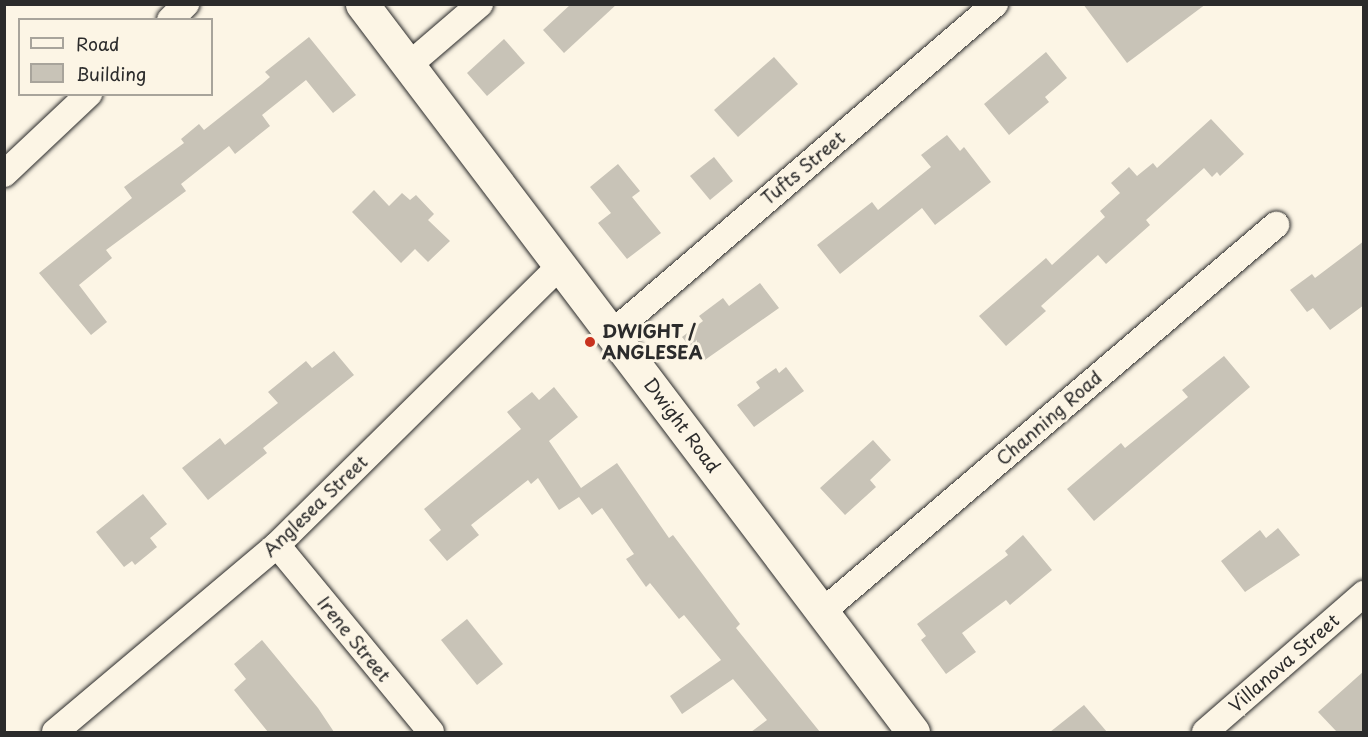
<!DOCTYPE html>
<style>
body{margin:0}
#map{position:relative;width:1368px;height:737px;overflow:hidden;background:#fcf5e5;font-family:"Playpen Sans",sans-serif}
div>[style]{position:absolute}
.building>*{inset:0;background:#c8c3b7}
.roads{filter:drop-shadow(0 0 2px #2b2b2b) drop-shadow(0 0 2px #2b2b2b)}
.street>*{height:26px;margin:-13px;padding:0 13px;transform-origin:13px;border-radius:13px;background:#fcf5e5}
.secondary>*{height:33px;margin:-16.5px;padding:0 16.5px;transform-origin:16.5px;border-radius:16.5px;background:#fcf5e5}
.dots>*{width:16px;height:16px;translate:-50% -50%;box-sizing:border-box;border:3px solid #fcf5e5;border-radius:50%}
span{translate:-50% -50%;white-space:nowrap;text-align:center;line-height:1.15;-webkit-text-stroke:6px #fcf5e5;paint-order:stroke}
.street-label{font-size:18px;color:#2b2b2b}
.poi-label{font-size:18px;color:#2b2b2b;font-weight:700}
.left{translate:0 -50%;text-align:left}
.frame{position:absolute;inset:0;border:6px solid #2b2b2b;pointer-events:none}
.legend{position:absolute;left:18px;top:18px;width:195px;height:78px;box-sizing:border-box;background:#fcf5e5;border:2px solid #a8a49b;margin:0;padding:8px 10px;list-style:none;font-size:18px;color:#2b2b2b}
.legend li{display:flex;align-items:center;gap:12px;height:30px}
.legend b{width:30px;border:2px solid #a8a49b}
</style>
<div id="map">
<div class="building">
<div style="clip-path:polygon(571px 4px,617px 4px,564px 53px,543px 30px)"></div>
<div style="clip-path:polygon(1083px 4px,1206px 4px,1127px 63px)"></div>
<div style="clip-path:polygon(309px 37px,356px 95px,333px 113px,306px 80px,262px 115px,270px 126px,235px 154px,229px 146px,181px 184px,186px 191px,106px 250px,112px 258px,79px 285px,107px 322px,91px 335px,39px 273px,132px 198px,124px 187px,184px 143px,181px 139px,199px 124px,204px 130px,262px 84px,270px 77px,265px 72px)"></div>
<div style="clip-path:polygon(504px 39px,525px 63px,487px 96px,467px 73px)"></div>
<div style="clip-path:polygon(1046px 52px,1067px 78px,1045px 97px,1049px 102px,1009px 135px,984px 104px)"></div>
<div style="clip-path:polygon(774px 57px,798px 84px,738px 137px,714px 110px)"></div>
<div style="clip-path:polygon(1211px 119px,1244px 154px,1220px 176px,1217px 172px,1212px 177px,1204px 168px,1146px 220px,1150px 225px,1106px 264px,1098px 255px,1041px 306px,1046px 311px,1006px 346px,979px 316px,1046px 258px,1052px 265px,1105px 217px,1100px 211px,1120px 193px,1111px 183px,1129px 167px,1137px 176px,1153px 163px,1157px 168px)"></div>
<div style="clip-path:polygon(947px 135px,960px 151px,964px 147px,991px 182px,935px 225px,922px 208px,840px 274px,817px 245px,872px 202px,878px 210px,931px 167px,921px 155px)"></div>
<div style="clip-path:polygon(714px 157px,733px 181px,710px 200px,690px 176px)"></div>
<div style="clip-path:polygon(618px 164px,640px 191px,632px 197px,661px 233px,627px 259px,598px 223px,611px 213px,590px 187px)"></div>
<div style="clip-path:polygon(374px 190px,389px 206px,402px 193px,410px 200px,416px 195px,434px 214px,428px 220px,450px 241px,428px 262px,415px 249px,401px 263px,352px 212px)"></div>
<div style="clip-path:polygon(1364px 241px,1364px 305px,1330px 330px,1313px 308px,1307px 312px,1290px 290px,1312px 274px,1315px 278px)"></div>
<div style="clip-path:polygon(760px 283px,779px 308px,702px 362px,682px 337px,703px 321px,699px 316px,723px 298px,729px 306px)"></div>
<div style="clip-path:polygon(334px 351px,354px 375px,263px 448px,267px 453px,208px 500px,182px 468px,220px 438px,225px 445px,278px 403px,268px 392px,306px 361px,312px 368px)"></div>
<div style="clip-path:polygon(1224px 356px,1250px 387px,1094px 521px,1067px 489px,1121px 443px,1125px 448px,1188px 397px,1182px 390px)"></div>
<div style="clip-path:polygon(786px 367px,804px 391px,754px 427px,737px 405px,760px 388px,756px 382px,776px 368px,779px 373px)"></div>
<div style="clip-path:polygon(554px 387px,578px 417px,549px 441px,581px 488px,617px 463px,669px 538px,673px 535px,740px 624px,736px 628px,820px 732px,751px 732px,767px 720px,733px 679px,682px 714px,670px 696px,721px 660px,684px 615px,679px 619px,650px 583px,646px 587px,626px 559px,634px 554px,602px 508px,592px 515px,579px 497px,559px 510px,538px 478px,531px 484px,528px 480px,471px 525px,479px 535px,447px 561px,429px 540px,441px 530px,424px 509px,521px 429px,507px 412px,532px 392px,539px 400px)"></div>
<div style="clip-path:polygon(873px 440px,891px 460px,870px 480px,876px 487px,845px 515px,820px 488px)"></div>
<div style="clip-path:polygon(143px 494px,167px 524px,150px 538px,157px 547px,135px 565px,132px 561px,124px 567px,96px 532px)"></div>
<div style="clip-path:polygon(1278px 528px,1300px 555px,1245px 592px,1221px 561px,1260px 530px,1266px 538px)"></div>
<div style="clip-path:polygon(1023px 535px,1052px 570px,1010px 605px,1006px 600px,962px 633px,976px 652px,946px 674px,921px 640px,926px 636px,917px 624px,1008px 555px,1005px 551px)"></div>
<div style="clip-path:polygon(467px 619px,503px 664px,477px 685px,441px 640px)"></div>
<div style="clip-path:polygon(262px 640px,318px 708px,334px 732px,268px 732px,234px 690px,246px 679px,234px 664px)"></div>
<div style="clip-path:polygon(1364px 671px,1364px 732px,1337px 732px,1318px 712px)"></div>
<div style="clip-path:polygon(1084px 705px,1107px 732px,1050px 732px)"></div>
</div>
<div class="roads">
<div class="street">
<div style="left:170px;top:20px;width:23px;rotate:-45deg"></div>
<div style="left:408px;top:66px;width:95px;rotate:-40.7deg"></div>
<div style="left:4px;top:174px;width:117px;rotate:-43.3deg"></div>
<div style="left:612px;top:333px;width:505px;rotate:-40.66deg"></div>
<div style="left:277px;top:545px;width:242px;rotate:50.5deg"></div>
<div style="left:822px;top:612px;width:597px;rotate:-40.45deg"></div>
<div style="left:55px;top:732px;width:290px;rotate:-40.1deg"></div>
<div style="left:277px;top:545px;width:399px;rotate:-44.6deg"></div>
<div style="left:1205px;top:732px;width:211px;rotate:-41deg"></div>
</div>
<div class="secondary">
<div style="left:362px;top:4px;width:913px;rotate:52.88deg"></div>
</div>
</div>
<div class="dots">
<div style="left:590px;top:342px;background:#c8321e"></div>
</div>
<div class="street-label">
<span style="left:803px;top:168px;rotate:-40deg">Tufts Street</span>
<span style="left:1049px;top:418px;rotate:-41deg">Channing Road</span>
<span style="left:682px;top:425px;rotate:53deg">Dwight Road</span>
<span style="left:315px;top:506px;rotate:-44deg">Anglesea Street</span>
<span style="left:354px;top:639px;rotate:51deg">Irene Street</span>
<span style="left:1284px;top:663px;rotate:-41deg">Villanova Street</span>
</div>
<div class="poi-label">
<span class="left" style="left:602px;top:342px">DWIGHT /<br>ANGLESEA</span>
</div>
<div class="frame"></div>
<ul class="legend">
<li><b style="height:8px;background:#fcf5e5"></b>Road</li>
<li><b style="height:16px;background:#c8c3b7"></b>Building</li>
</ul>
</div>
